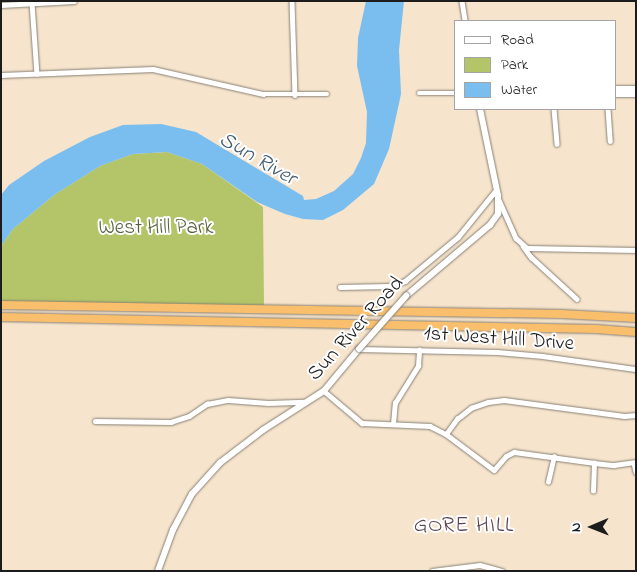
<!DOCTYPE html>
<style>
body{margin:0}
#map{position:relative;width:637px;height:572px;overflow:hidden;background:#f6e4cd;font-family:"Indie Flower",sans-serif}
div>[style]{position:absolute}
.green>*{inset:0;background:#b3c568}
.water>*{inset:0;background:#79beef}
.roads{filter:drop-shadow(0 0 1px #898074) drop-shadow(0 0 1px #898074)}
.minor>*{height:4.5px;margin:-2.25px;padding:0 2.25px;transform-origin:2.25px;border-radius:2.25px;background:#fff}
.tertiary>*{height:5.5px;margin:-2.75px;padding:0 2.75px;transform-origin:2.75px;border-radius:2.75px;background:#fff}
.motorway>*{height:8px;margin:-4px;padding:0 4px;transform-origin:4px;border-radius:4px;background:#f9bf6c}
.bridges{filter:drop-shadow(0 0 1px #898074) drop-shadow(0 0 1px #898074)}
.tertiary-bridge>*{height:5.5px;margin:-2.75px;padding:0 2.75px;transform-origin:2.75px;border-radius:2.75px;background:#fff}
span{translate:-50% -50%;white-space:nowrap;text-align:center;line-height:1.15;-webkit-text-stroke:4px #fff;paint-order:stroke}
.park-label{font-size:21px;color:#58603a}
.street-label{font-size:21px;color:#1c1c1c}
.water-label{font-size:22px;color:#415d70;font-style:italic}
.neighbourhood-label{font-size:22px;color:#5e4450;letter-spacing:1px}
.frame{position:absolute;inset:0;border:2px solid #1c1c1c;pointer-events:none}
.legend{position:absolute;left:454px;top:20px;width:162px;height:90px;box-sizing:border-box;background:#fff;border:1px solid #a4a4a4;margin:0;padding:6px 9px;list-style:none;font-size:15px;color:#1c1c1c}
.legend li{display:flex;align-items:center;gap:10px;height:25px}
.legend b{width:25px;border:1px solid #a4a4a4}
.north{position:absolute;left:567px;top:502px;width:50px;height:50px;-webkit-text-stroke:4px #fff;paint-order:stroke;rotate:269deg;font-size:14px;font-weight:700;line-height:20px;text-align:center;color:#1c1c1c}
.north::after{content:'';display:block;margin:auto;width:18px;height:22px;background:#1c1c1c;clip-path:polygon(50% 0,100% 100%,50% 72%,0 100%)}
</style>
<div id="map">
<div class="green">
<div style="clip-path:polygon(167px 152px,202px 164px,263px 207px,264px 306px,1px 301px,1px 246px,13px 229px,54px 195px,100px 166px,133px 154px)"></div>
</div>
<div class="water">
<div style="clip-path:polygon(366px 1px,404px 1px,399px 50px,401px 94px,389px 149px,374px 184px,343px 210px,323px 220px,303px 219px,285px 214px,257px 202px,202px 164px,167px 152px,133px 154px,100px 166px,54px 195px,13px 229px,1px 246px,1px 195px,9px 185px,44px 161px,90px 137px,123px 125px,161px 124px,196px 132px,303px 196px,304px 200px,316px 199px,334px 191px,353px 174px,361px 158px,366px 143px,367px 112px,357px 66px,358px 38px)"></div>
</div>
<div class="roads">
<div class="minor">
<div style="left:292px;top:1px;width:94px;rotate:88.2deg"></div>
<div style="left:462px;top:1px;width:20px;rotate:81deg"></div>
<div style="left:32px;top:3px;width:71px;rotate:86deg"></div>
<div style="left:1px;top:5px;width:73px;rotate:-3.1deg"></div>
<div style="left:1px;top:75px;width:152px;rotate:-2.3deg"></div>
<div style="left:153px;top:69px;width:113px;rotate:12.8deg"></div>
<div style="left:263px;top:94px;width:64px"></div>
<div style="left:419px;top:93px;width:37px"></div>
<div style="left:554px;top:109px;width:35px;rotate:85deg"></div>
<div style="left:608px;top:109px;width:32px;rotate:86deg"></div>
<div style="left:499px;top:200px;width:42px;rotate:65.9deg"></div>
<div style="left:516px;top:238px;width:15px;rotate:42deg"></div>
<div style="left:527px;top:248px;width:109px;rotate:1.1deg"></div>
<div style="left:523px;top:246px;width:14px;rotate:54deg"></div>
<div style="left:531px;top:257px;width:62px;rotate:42.4deg"></div>
<div style="left:340px;top:287px;width:49px;rotate:-1.2deg"></div>
<div style="left:389px;top:286px;width:17px;rotate:-17deg"></div>
<div style="left:405px;top:281px;width:69px;rotate:-39.7deg"></div>
<div style="left:458px;top:237px;width:60px;rotate:-51deg"></div>
<div style="left:359px;top:349px;width:138px;rotate:1.2deg"></div>
<div style="left:497px;top:352px;width:46px;rotate:5deg"></div>
<div style="left:543px;top:356px;width:94px;rotate:8deg"></div>
<div style="left:324px;top:391px;width:50px;rotate:40.1deg"></div>
<div style="left:362px;top:423px;width:68px;rotate:2.5deg"></div>
<div style="left:430px;top:426px;width:18px;rotate:27deg"></div>
<div style="left:446px;top:434px;width:60px;rotate:36.9deg"></div>
<div style="left:494px;top:470px;width:18px;rotate:-49deg"></div>
<div style="left:506px;top:456px;width:9px;rotate:-27deg"></div>
<div style="left:514px;top:452px;width:81px;rotate:7.8deg"></div>
<div style="left:594px;top:463px;width:20px;rotate:6deg"></div>
<div style="left:614px;top:465px;width:22px;rotate:-8deg"></div>
<div style="left:95px;top:421px;width:76px;rotate:0.8deg"></div>
<div style="left:171px;top:422px;width:19px;rotate:-18deg"></div>
<div style="left:189px;top:416px;width:22px;rotate:-34deg"></div>
<div style="left:207px;top:404px;width:21px;rotate:-11deg"></div>
<div style="left:228px;top:400px;width:40px;rotate:4.3deg"></div>
<div style="left:268px;top:403px;width:37px;rotate:-2deg"></div>
<div style="left:393px;top:424px;width:21px;rotate:-85deg"></div>
<div style="left:395px;top:403px;width:44px;rotate:-58.1deg"></div>
<div style="left:418px;top:366px;width:16px;rotate:-86deg"></div>
<div style="left:446px;top:434px;width:19px;rotate:-54deg"></div>
<div style="left:457px;top:419px;width:18px;rotate:-38deg"></div>
<div style="left:471px;top:408px;width:18px;rotate:-19deg"></div>
<div style="left:488px;top:402px;width:16px;rotate:-7deg"></div>
<div style="left:504px;top:400px;width:121px;rotate:7.6deg"></div>
<div style="left:624px;top:416px;width:12px;rotate:-5deg"></div>
<div style="left:634px;top:463px;width:9px;rotate:77deg"></div>
<div style="left:548px;top:482px;width:26px;rotate:-77deg"></div>
<div style="left:593px;top:491px;width:28px;rotate:-88deg"></div>
<div style="left:432px;top:571px;width:48px;rotate:-7.1deg"></div>
<div style="left:480px;top:565px;width:23px;rotate:15deg"></div>
</div>
<div class="tertiary">
<div style="left:616px;top:89px;width:20px"></div>
<div style="left:616px;top:94px;width:20px"></div>
<div style="left:406px;top:296px;width:110px;rotate:-40.2deg"></div>
<div style="left:490px;top:225px;width:14px;rotate:-54deg"></div>
<div style="left:498px;top:214px;width:18px;rotate:-90deg"></div>
<div style="left:498px;top:196px;width:89px;rotate:-101.7deg"></div>
<div style="left:158px;top:571px;width:44px;rotate:-69.9deg"></div>
<div style="left:173px;top:530px;width:41px;rotate:-62.2deg"></div>
<div style="left:192px;top:494px;width:42px;rotate:-47.9deg"></div>
<div style="left:220px;top:463px;width:54px;rotate:-37.5deg"></div>
<div style="left:263px;top:430px;width:72px;rotate:-32.6deg"></div>
<div style="left:324px;top:391px;width:55px;rotate:-50.2deg"></div>
</div>
<div class="motorway">
<div style="left:1px;top:305px;width:560px;rotate:0.92deg"></div>
<div style="left:561px;top:314px;width:75px;rotate:3.1deg"></div>
<div style="left:1px;top:317px;width:595px;rotate:1.16deg"></div>
<div style="left:596px;top:329px;width:40px;rotate:4.3deg"></div>
</div>
</div>
<div class="bridges">
<div class="tertiary-bridge">
<div style="left:359px;top:349px;width:71px;rotate:-48.4deg"></div>
</div>
</div>
<div class="park-label">
<span style="left:156px;top:228px">West Hill Park</span>
</div>
<div class="street-label">
<span style="left:356px;top:329px;rotate:-48deg">Sun River Road</span>
<span style="left:499px;top:339px;rotate:4deg">1st West Hill Drive</span>
</div>
<div class="water-label">
<span style="left:257px;top:160px;rotate:30deg">Sun River</span>
</div>
<div class="neighbourhood-label">
<span style="left:464px;top:527px">GORE HILL</span>
</div>
<div class="frame"></div>
<ul class="legend">
<li><b style="height:6px;background:#fff"></b>Road</li>
<li><b style="height:14px;background:#b3c568"></b>Park</li>
<li><b style="height:14px;background:#79beef"></b>Water</li>
</ul>
<div class="north">N</div>
</div>
